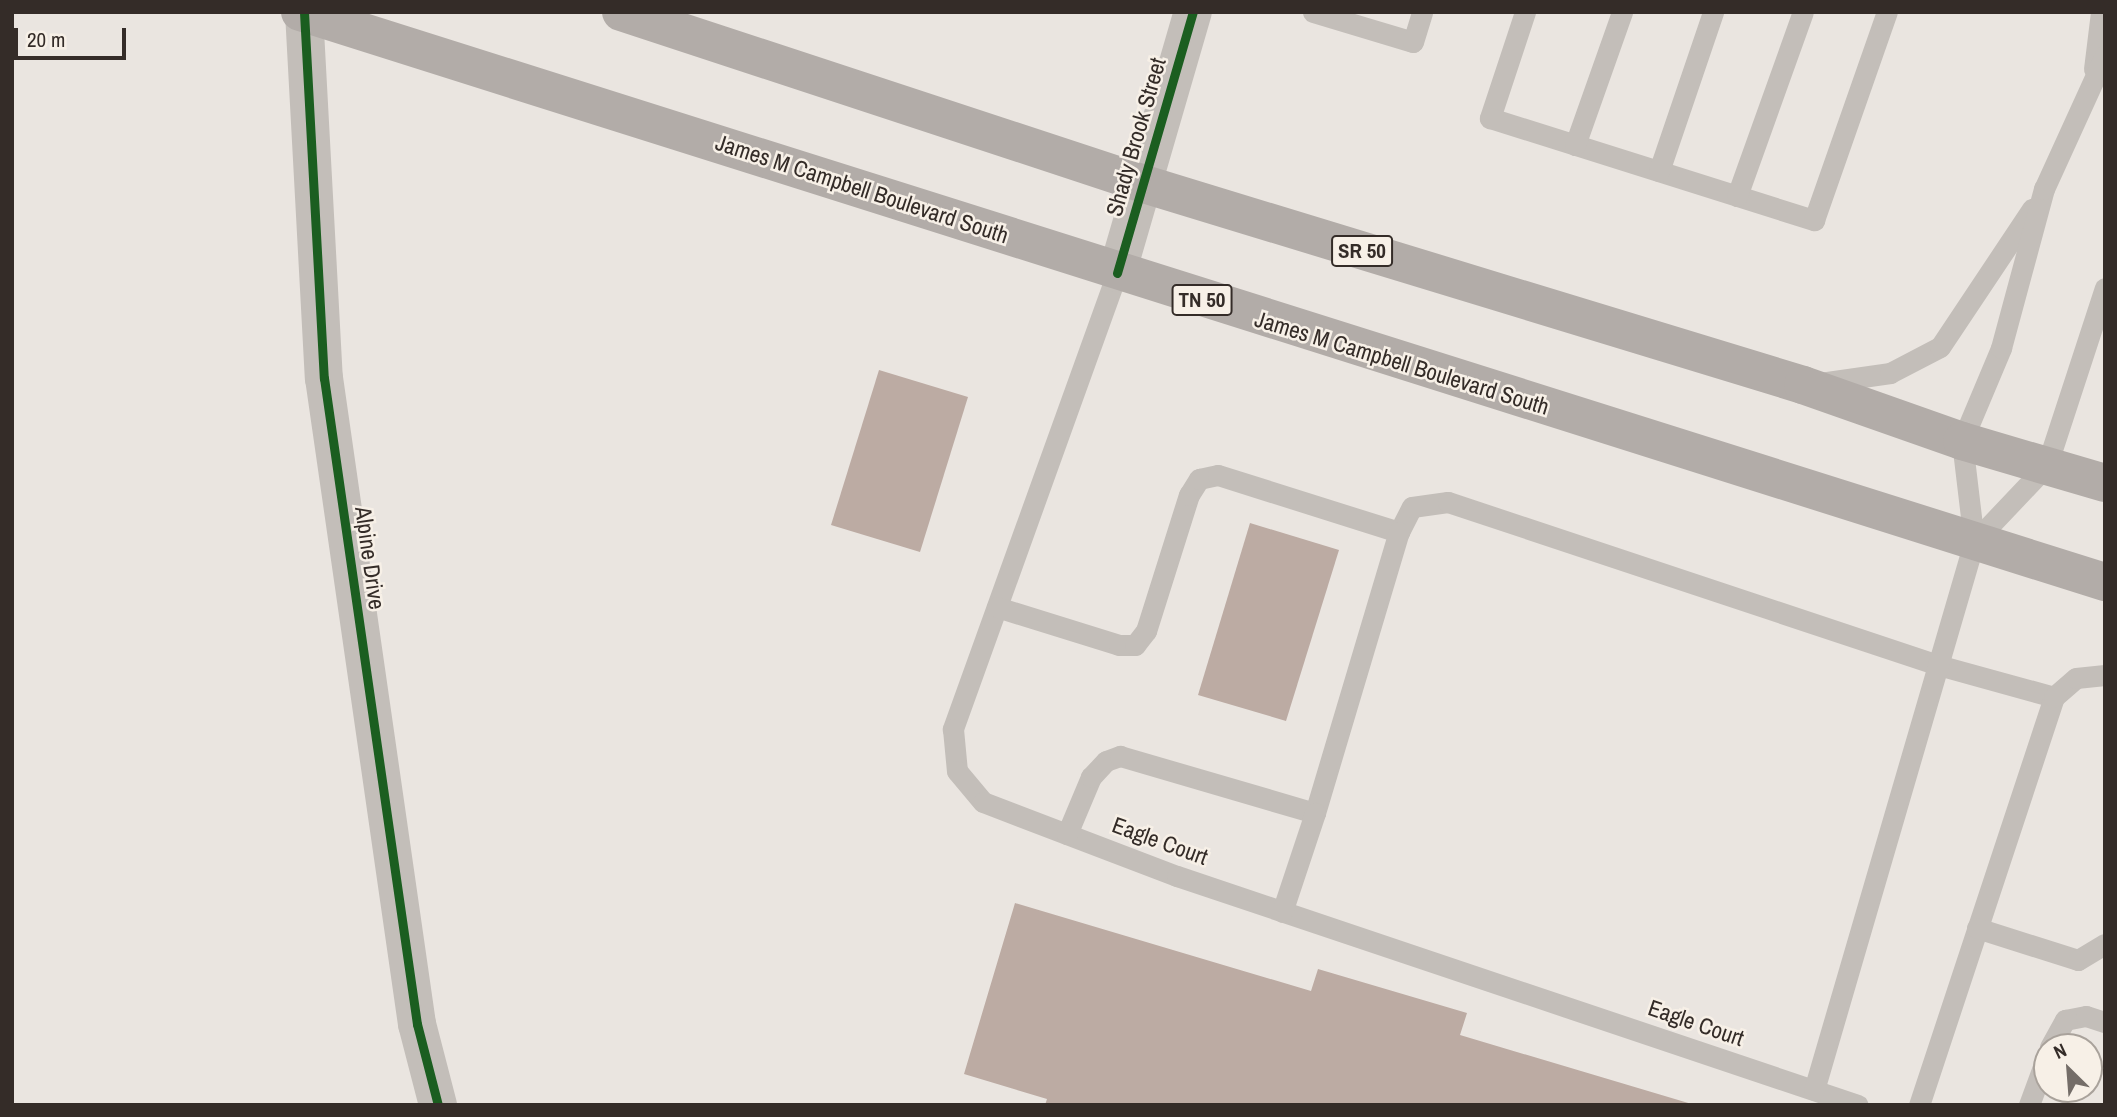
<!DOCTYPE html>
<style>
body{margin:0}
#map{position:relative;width:2117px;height:1117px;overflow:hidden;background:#eae5e0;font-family:"Archivo Narrow",sans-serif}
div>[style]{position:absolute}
.building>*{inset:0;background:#bcaba3}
.service>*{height:21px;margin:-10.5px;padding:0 10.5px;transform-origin:10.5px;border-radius:10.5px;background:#c3beb9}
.minor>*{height:38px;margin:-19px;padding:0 19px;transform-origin:19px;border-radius:19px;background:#c3beb9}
.primary>*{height:38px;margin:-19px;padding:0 19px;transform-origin:19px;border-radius:19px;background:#b2aca8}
.cycleway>*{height:9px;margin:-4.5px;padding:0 4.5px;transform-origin:4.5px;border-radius:4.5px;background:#1b5e20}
span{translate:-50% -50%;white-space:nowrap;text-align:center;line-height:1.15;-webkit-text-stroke:5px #f7f0e7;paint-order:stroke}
.shield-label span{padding:2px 5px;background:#f7f0e7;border:2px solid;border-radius:5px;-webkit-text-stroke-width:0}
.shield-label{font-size:21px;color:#342c28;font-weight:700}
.street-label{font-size:23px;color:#342c28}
.frame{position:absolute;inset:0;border:14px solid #342c28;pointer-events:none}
.north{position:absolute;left:2033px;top:1033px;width:70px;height:70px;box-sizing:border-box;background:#f7f0e7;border:2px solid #a9a29b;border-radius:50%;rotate:335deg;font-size:19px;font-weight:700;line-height:28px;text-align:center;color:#342c28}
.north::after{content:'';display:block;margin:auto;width:24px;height:32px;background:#746d68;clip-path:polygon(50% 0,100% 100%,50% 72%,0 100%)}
.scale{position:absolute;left:14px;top:28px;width:112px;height:32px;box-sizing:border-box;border:4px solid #342c28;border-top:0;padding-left:9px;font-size:21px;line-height:24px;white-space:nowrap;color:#342c28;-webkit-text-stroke:5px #f7f0e7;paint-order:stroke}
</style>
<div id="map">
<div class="building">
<div style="clip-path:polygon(879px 370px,968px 397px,920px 552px,831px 525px)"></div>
<div style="clip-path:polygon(1250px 523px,1339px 550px,1286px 721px,1198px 695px)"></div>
<div style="clip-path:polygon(1015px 903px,1311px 991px,1318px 969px,1467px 1013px,1460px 1035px,1695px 1105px,1045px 1105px,1047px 1099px,964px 1074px)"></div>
</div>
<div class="service">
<div style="left:1313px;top:12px;width:104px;rotate:16.7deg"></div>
<div style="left:1413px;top:42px;width:31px;rotate:-73deg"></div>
<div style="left:1525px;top:12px;width:112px;rotate:108.3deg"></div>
<div style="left:1490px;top:118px;width:340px;rotate:17.5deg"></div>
<div style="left:1814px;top:220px;width:220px;rotate:-70.7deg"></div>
<div style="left:2094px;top:69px;width:57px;rotate:-83deg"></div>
<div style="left:1575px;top:145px;width:141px;rotate:-70.5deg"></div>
<div style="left:1659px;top:171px;width:168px;rotate:-71.2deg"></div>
<div style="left:1737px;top:196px;width:195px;rotate:-70.3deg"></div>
<div style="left:1117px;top:273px;width:485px;rotate:109.8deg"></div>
<div style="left:953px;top:729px;width:42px;rotate:84.6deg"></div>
<div style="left:957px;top:771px;width:40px;rotate:50deg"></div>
<div style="left:983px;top:802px;width:208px;rotate:20.9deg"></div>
<div style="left:1177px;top:876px;width:718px;rotate:18.59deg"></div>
<div style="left:1820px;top:383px;width:71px;rotate:-8.1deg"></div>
<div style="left:1890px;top:373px;width:56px;rotate:-27.5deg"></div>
<div style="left:1940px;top:347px;width:166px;rotate:-56.3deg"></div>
<div style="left:1974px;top:542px;width:106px;rotate:-46.5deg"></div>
<div style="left:2047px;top:465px;width:186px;rotate:-71.9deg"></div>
<div style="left:997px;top:607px;width:128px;rotate:17.3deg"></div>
<div style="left:1119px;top:645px;width:16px"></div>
<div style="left:1135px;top:645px;width:18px;rotate:-52deg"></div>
<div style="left:1146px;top:631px;width:143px;rotate:-72.5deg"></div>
<div style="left:1189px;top:495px;width:19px;rotate:-58deg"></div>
<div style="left:1199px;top:479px;width:19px;rotate:-12deg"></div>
<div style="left:1218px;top:475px;width:190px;rotate:17.5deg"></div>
<div style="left:1399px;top:532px;width:28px;rotate:-63deg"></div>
<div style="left:1412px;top:507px;width:36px;rotate:-8deg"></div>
<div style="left:1448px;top:502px;width:516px;rotate:18.4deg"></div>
<div style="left:1938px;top:665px;width:120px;rotate:15.4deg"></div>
<div style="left:2054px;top:697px;width:430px;rotate:108.3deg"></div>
<div style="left:2054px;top:697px;width:29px;rotate:-41deg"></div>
<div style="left:2076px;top:678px;width:29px;rotate:-6deg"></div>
<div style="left:1315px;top:813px;width:293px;rotate:-73.4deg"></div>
<div style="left:1067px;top:834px;width:62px;rotate:-67.2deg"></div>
<div style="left:1091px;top:777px;width:22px;rotate:-47deg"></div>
<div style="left:1106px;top:761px;width:15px;rotate:-20deg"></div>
<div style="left:1120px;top:756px;width:203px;rotate:16.3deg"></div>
<div style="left:1315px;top:813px;width:104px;rotate:108.4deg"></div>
<div style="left:1977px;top:928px;width:106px;rotate:17.6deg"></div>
<div style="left:2078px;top:960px;width:31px;rotate:-31deg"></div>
<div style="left:2050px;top:1047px;width:31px;rotate:-61deg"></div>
<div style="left:2065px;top:1020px;width:21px;rotate:-11deg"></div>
<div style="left:2086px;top:1016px;width:20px;rotate:18deg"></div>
<div style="left:1814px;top:1090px;width:571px;rotate:-73.72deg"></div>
<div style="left:1974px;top:542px;width:102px;rotate:-96.8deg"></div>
<div style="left:1962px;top:441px;width:101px;rotate:-67.2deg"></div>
<div style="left:2001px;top:348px;width:165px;rotate:-74.9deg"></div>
<div style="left:2044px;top:189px;width:147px;rotate:-65.5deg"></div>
<div style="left:2029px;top:1105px;width:52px;rotate:-69.8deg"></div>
</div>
<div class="minor">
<div style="left:304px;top:12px;width:367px;rotate:86.9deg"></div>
<div style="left:324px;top:378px;width:653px;rotate:81.81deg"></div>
<div style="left:417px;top:1024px;width:84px;rotate:75.5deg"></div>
<div style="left:1117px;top:273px;width:272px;rotate:-73.8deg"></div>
</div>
<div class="primary">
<div style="left:300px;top:12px;width:1893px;rotate:17.53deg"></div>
<div style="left:621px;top:12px;width:551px;rotate:18.2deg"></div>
<div style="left:1144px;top:184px;width:689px;rotate:16.96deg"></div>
<div style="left:1803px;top:385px;width:169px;rotate:19.4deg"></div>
<div style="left:1962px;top:441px;width:149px;rotate:16.4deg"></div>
</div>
<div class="cycleway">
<div style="left:304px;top:12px;width:367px;rotate:86.9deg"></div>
<div style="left:324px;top:378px;width:653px;rotate:81.81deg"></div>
<div style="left:417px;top:1024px;width:84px;rotate:75.5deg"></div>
<div style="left:1117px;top:273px;width:272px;rotate:-73.8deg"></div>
</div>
<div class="shield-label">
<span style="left:1362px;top:251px">SR 50</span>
<span style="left:1202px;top:300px">TN 50</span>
</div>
<div class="street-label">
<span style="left:1136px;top:137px;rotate:-74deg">Shady Brook Street</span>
<span style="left:862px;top:189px;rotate:18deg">James M Campbell Boulevard South</span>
<span style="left:1402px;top:363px;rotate:17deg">James M Campbell Boulevard South</span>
<span style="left:370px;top:558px;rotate:82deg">Alpine Drive</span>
<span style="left:1160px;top:841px;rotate:20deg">Eagle Court</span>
<span style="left:1696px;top:1023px;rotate:19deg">Eagle Court</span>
</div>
<div class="frame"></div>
<div class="north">N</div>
<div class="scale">20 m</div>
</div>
